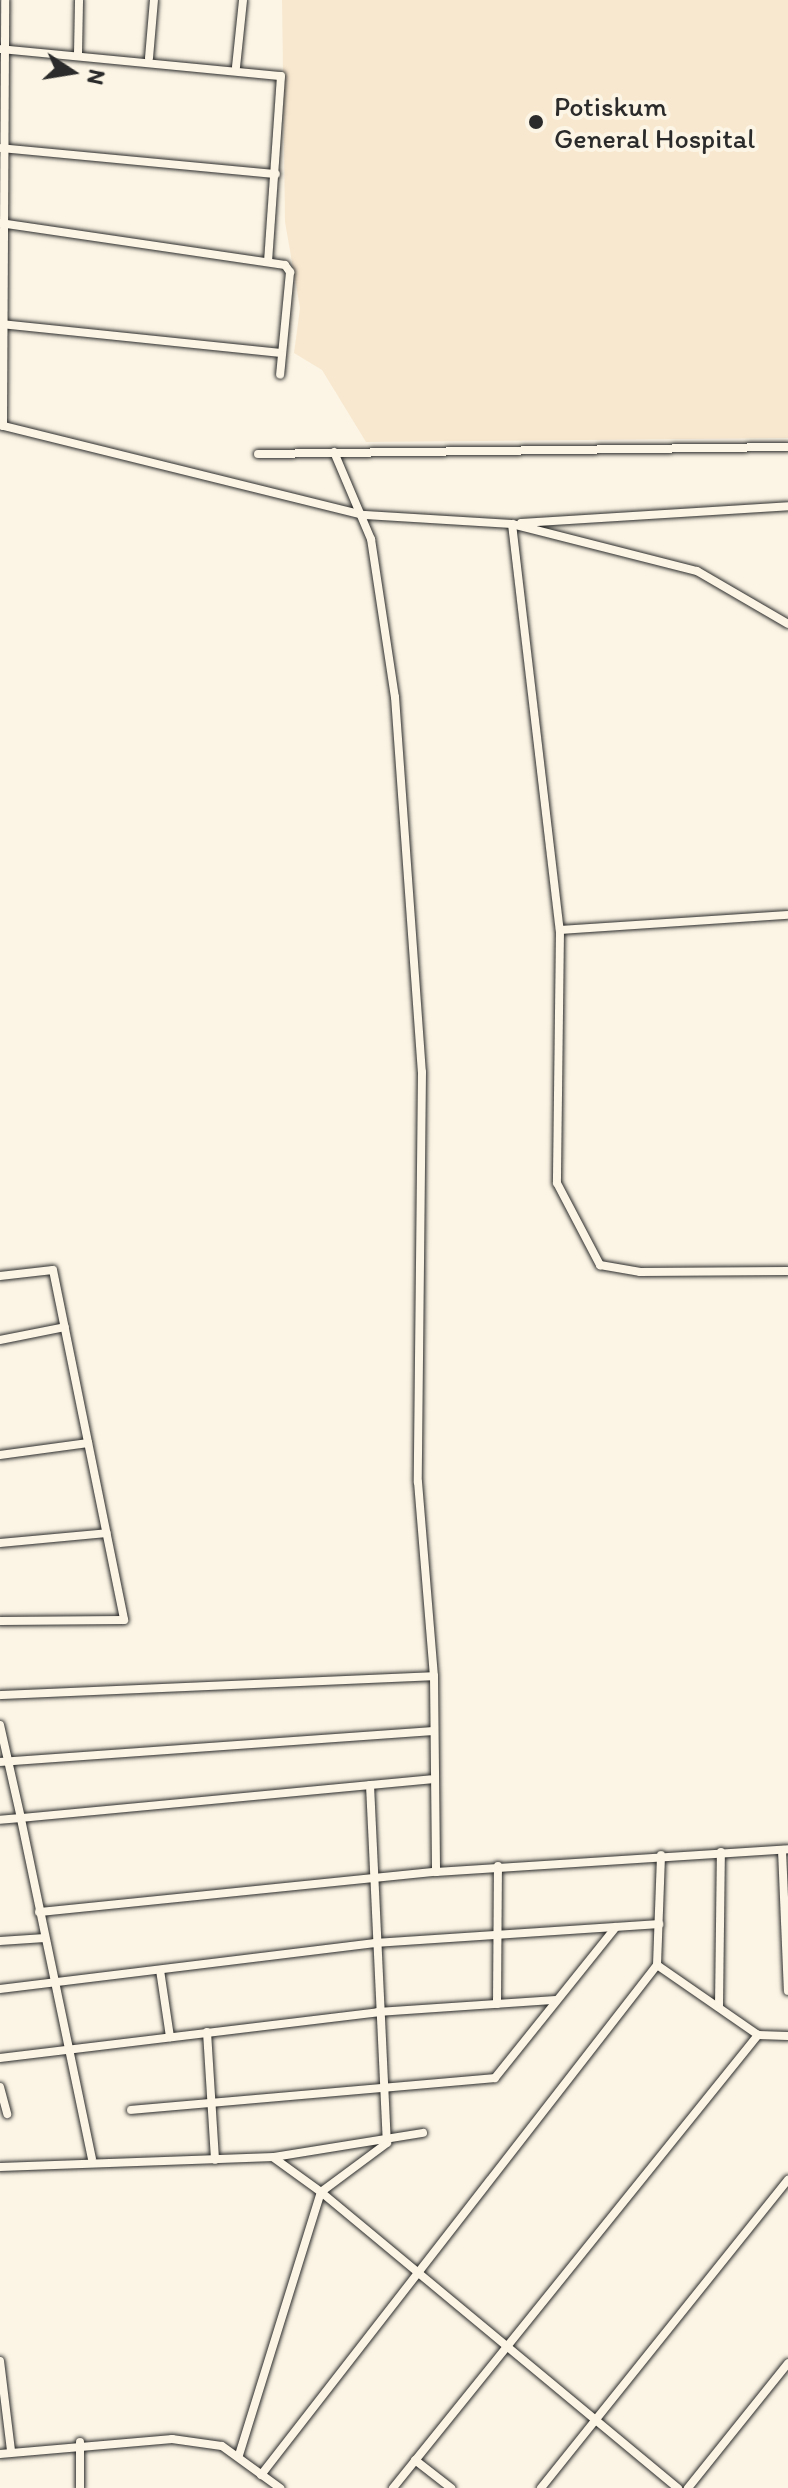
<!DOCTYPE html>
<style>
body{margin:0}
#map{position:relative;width:788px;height:2488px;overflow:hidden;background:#fcf5e5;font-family:Itim,sans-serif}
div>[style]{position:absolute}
.built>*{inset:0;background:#f8e8d0}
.roads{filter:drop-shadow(0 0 2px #2b2b2b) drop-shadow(0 0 2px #2b2b2b)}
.minor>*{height:8px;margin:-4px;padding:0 4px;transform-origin:4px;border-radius:4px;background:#fcf5e5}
.dots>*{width:22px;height:22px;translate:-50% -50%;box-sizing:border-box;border:4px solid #fcf5e5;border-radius:50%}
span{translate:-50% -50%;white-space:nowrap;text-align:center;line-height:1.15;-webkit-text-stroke:8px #fcf5e5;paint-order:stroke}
.poi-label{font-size:28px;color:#2b2b2b}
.left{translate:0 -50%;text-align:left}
.north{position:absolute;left:32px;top:32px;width:80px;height:80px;-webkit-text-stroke:6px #fcf5e5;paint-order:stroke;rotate:102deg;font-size:22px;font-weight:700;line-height:32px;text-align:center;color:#2b2b2b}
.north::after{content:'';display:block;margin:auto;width:28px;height:36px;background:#2b2b2b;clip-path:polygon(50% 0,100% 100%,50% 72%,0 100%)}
</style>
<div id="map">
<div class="built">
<div style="clip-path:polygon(282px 0,788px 0,788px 438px,366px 442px,322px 370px,294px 353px,300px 308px,285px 222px)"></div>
</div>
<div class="roads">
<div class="minor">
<div style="left:0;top:49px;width:282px;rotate:5.5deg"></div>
<div style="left:281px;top:76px;width:185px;rotate:94deg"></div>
<div style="left:78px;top:54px;width:54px;rotate:-88.9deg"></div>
<div style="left:149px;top:58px;width:58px;rotate:-85.1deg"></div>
<div style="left:236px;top:67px;width:67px;rotate:-84deg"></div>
<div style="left:0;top:148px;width:277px;rotate:5.4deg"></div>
<div style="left:0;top:223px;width:288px;rotate:8.4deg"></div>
<div style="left:285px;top:265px;width:9px;rotate:54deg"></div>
<div style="left:290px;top:272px;width:103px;rotate:95.5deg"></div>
<div style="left:0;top:324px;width:281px;rotate:5.9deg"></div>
<div style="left:0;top:425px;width:376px;rotate:13.9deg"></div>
<div style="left:365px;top:515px;width:147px;rotate:3.5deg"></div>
<div style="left:512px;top:524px;width:409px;rotate:83.3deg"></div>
<div style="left:560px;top:930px;width:253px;rotate:90.7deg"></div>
<div style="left:557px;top:1183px;width:93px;rotate:62.3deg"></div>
<div style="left:600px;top:1265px;width:41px;rotate:9.9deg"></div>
<div style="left:640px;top:1272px;width:148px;rotate:-0.4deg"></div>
<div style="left:3px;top:426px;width:426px;rotate:-89.7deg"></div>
<div style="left:334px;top:452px;width:95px;rotate:67deg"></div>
<div style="left:371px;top:539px;width:160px;rotate:81.4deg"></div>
<div style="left:395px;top:697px;width:376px;rotate:85.9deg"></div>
<div style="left:422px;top:1072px;width:410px;rotate:90.6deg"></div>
<div style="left:418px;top:1482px;width:195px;rotate:85.3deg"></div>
<div style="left:434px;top:1676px;width:196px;rotate:89.4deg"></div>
<div style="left:436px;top:1872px;width:353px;rotate:-3.7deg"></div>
<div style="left:258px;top:454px;width:530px;rotate:-0.76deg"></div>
<div style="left:521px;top:523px;width:268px;rotate:-3.6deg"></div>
<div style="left:512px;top:524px;width:191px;rotate:14.3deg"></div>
<div style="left:697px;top:571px;width:105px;rotate:30.2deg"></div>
<div style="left:560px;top:930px;width:228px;rotate:-3.8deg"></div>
<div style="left:0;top:1276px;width:53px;rotate:-6.5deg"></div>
<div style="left:53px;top:1270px;width:357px;rotate:78.5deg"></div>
<div style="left:124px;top:1620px;width:124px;rotate:179.5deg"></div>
<div style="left:0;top:1340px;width:66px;rotate:-11.3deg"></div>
<div style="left:0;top:1455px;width:89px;rotate:-7.8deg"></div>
<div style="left:0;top:1543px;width:107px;rotate:-5.3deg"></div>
<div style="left:0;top:1695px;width:434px;rotate:-2.5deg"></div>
<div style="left:0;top:1725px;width:95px;rotate:77.3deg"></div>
<div style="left:21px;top:1818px;width:21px;rotate:175deg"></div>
<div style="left:0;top:1762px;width:434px;rotate:-4.1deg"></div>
<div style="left:370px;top:1785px;width:358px;rotate:87.3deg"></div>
<div style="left:782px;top:1850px;width:141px;rotate:87.6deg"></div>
<div style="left:39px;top:1912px;width:399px;rotate:-5.8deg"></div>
<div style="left:0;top:1941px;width:45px;rotate:-3.8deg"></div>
<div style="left:657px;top:1965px;width:123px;rotate:34.7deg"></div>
<div style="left:758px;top:2035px;width:30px;rotate:2deg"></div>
<div style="left:160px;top:1970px;width:68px;rotate:81.5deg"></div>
<div style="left:0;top:1989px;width:378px;rotate:-7deg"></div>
<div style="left:375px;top:1943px;width:285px;rotate:-3.8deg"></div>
<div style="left:497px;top:2004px;width:138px;rotate:-89.6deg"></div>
<div style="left:719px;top:2007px;width:155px;rotate:-89.3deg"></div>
<div style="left:207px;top:2032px;width:128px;rotate:86.4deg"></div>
<div style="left:0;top:2058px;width:381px;rotate:-6.9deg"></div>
<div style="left:378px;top:2012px;width:178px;rotate:-3.9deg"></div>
<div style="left:0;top:2087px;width:28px;rotate:75deg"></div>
<div style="left:131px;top:2110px;width:365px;rotate:-5deg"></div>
<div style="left:495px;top:2078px;width:193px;rotate:-51.3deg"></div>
<div style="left:387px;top:2143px;width:82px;rotate:143.4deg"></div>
<div style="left:321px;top:2192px;width:464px;rotate:39.7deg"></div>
<div style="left:92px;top:2159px;width:348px;rotate:-101.8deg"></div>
<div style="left:21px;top:1818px;width:411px;rotate:-5.4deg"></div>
<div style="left:0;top:2167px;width:274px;rotate:-2.1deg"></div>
<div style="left:274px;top:2157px;width:151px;rotate:-9.2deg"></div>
<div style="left:0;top:2361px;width:91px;rotate:83deg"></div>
<div style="left:80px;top:2442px;width:46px;rotate:90deg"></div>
<div style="left:0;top:2454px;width:173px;rotate:-5deg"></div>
<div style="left:172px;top:2439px;width:50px;rotate:8deg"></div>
<div style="left:222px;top:2446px;width:72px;rotate:35.9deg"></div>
<div style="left:239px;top:2455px;width:275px;rotate:-72.7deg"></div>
<div style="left:321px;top:2192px;width:58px;rotate:-144.1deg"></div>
<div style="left:415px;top:2460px;width:46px;rotate:37.9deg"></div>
<div style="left:261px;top:2475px;width:646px;rotate:-52.17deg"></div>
<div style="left:657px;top:1965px;width:110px;rotate:-87.9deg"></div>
<div style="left:393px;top:2488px;width:582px;rotate:-51.14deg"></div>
<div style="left:541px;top:2488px;width:395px;rotate:-51.3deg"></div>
<div style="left:688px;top:2488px;width:160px;rotate:-51.3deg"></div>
</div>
</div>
<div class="dots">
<div style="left:536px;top:122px;background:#2b2b2b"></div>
</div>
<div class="poi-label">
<span class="left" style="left:554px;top:122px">Potiskum<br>General Hospital</span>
</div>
<div class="north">N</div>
</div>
